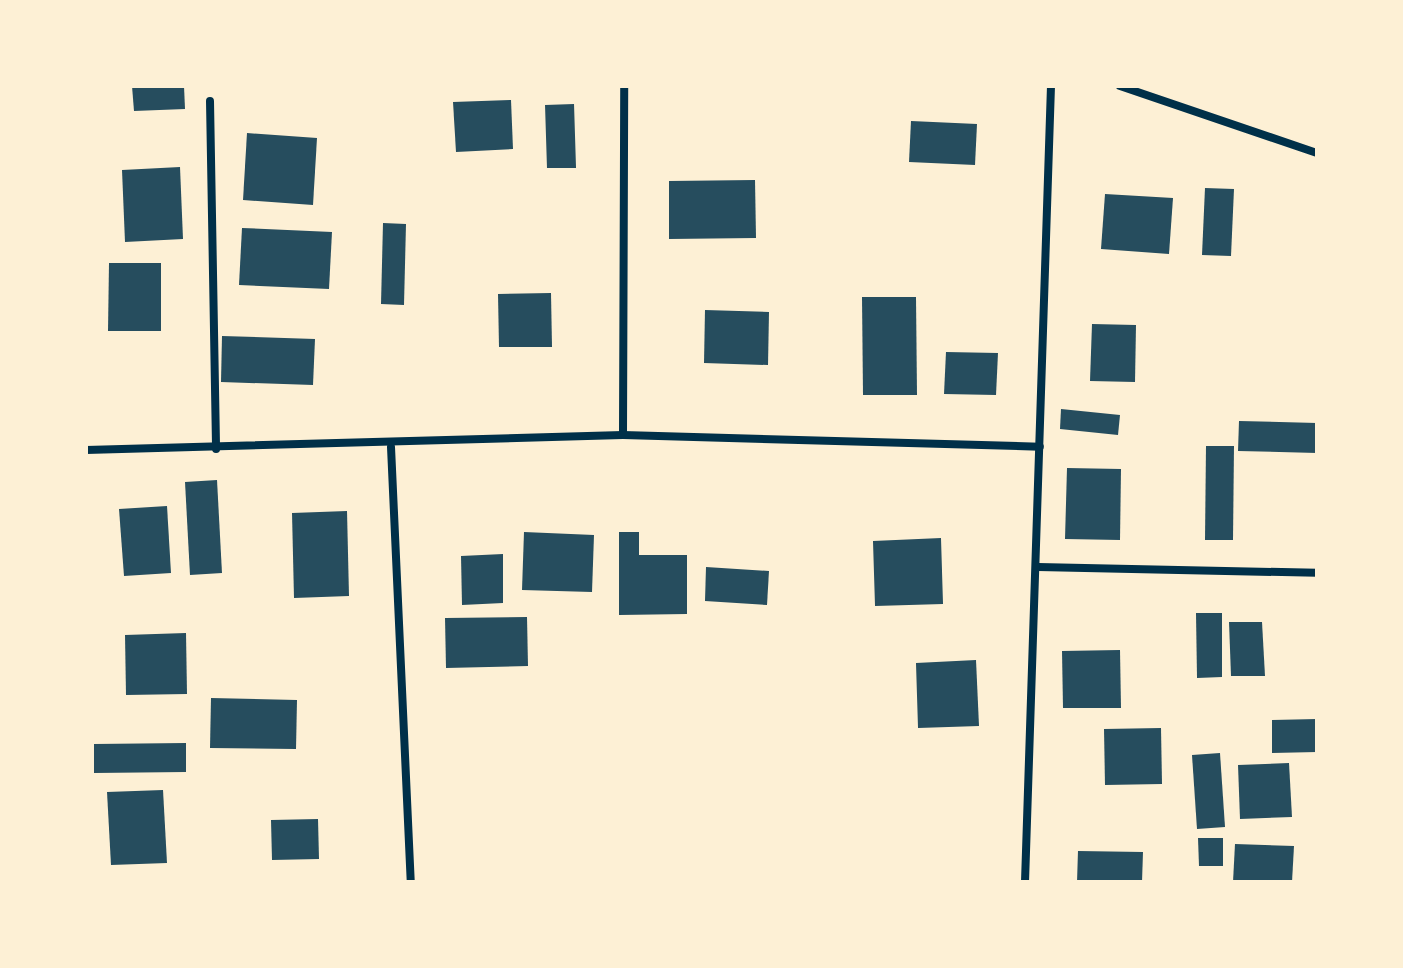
<!DOCTYPE html>
<style>
body{margin:0}
#map{position:relative;width:1403px;height:968px;overflow:hidden;background:#fdf0d5;font-family:"Fira Sans",sans-serif}
div>[style]{position:absolute}
.building>*{inset:0;background:#264d5e}
.minor>*{height:8px;margin:-4px;padding:0 4px;transform-origin:4px;border-radius:4px;background:#003049}
span{translate:-50% -50%;white-space:nowrap;text-align:center;line-height:1.15;-webkit-text-stroke:7px #fdf0d5;paint-order:stroke}
.frame{position:absolute;inset:0;border:88px solid #fdf0d5;pointer-events:none}
</style>
<div id="map">
<div class="building">
<div style="clip-path:polygon(132px 86px,184px 86px,185px 109px,134px 111px)"></div>
<div style="clip-path:polygon(511px 100px,513px 149px,456px 152px,453px 102px)"></div>
<div style="clip-path:polygon(574px 104px,576px 168px,547px 168px,545px 105px)"></div>
<div style="clip-path:polygon(911px 121px,977px 124px,975px 165px,909px 162px)"></div>
<div style="clip-path:polygon(247px 133px,317px 138px,313px 205px,243px 200px)"></div>
<div style="clip-path:polygon(180px 167px,183px 239px,125px 242px,122px 170px)"></div>
<div style="clip-path:polygon(755px 180px,756px 238px,669px 239px,669px 181px)"></div>
<div style="clip-path:polygon(1205px 188px,1234px 189px,1231px 256px,1202px 255px)"></div>
<div style="clip-path:polygon(1105px 194px,1173px 198px,1169px 254px,1101px 249px)"></div>
<div style="clip-path:polygon(383px 223px,406px 224px,404px 305px,381px 304px)"></div>
<div style="clip-path:polygon(242px 228px,332px 232px,329px 289px,239px 285px)"></div>
<div style="clip-path:polygon(109px 263px,161px 263px,161px 331px,108px 331px)"></div>
<div style="clip-path:polygon(551px 293px,552px 347px,499px 347px,498px 294px)"></div>
<div style="clip-path:polygon(862px 297px,916px 297px,917px 395px,863px 395px)"></div>
<div style="clip-path:polygon(705px 310px,769px 312px,768px 365px,704px 363px)"></div>
<div style="clip-path:polygon(1092px 324px,1136px 325px,1135px 382px,1090px 381px)"></div>
<div style="clip-path:polygon(222px 336px,315px 339px,313px 385px,221px 382px)"></div>
<div style="clip-path:polygon(946px 352px,998px 353px,996px 395px,944px 394px)"></div>
<div style="clip-path:polygon(1061px 409px,1120px 415px,1118px 435px,1060px 429px)"></div>
<div style="clip-path:polygon(1239px 421px,1317px 423px,1317px 453px,1238px 451px)"></div>
<div style="clip-path:polygon(1206px 446px,1234px 446px,1233px 540px,1205px 540px)"></div>
<div style="clip-path:polygon(1067px 468px,1121px 469px,1120px 540px,1065px 539px)"></div>
<div style="clip-path:polygon(217px 480px,222px 573px,190px 575px,185px 482px)"></div>
<div style="clip-path:polygon(167px 506px,171px 573px,124px 576px,119px 509px)"></div>
<div style="clip-path:polygon(347px 511px,349px 596px,294px 598px,292px 513px)"></div>
<div style="clip-path:polygon(524px 532px,594px 535px,592px 592px,522px 590px)"></div>
<div style="clip-path:polygon(619px 532px,639px 532px,639px 555px,687px 555px,687px 614px,619px 615px)"></div>
<div style="clip-path:polygon(941px 538px,943px 604px,875px 606px,873px 541px)"></div>
<div style="clip-path:polygon(503px 554px,503px 603px,462px 605px,461px 556px)"></div>
<div style="clip-path:polygon(706px 567px,769px 571px,767px 605px,705px 601px)"></div>
<div style="clip-path:polygon(1196px 613px,1222px 613px,1222px 677px,1197px 678px)"></div>
<div style="clip-path:polygon(527px 617px,528px 666px,446px 668px,445px 618px)"></div>
<div style="clip-path:polygon(1229px 622px,1262px 622px,1265px 676px,1231px 676px)"></div>
<div style="clip-path:polygon(186px 633px,187px 694px,126px 695px,125px 635px)"></div>
<div style="clip-path:polygon(1120px 650px,1121px 708px,1063px 708px,1062px 651px)"></div>
<div style="clip-path:polygon(976px 660px,979px 726px,918px 728px,916px 663px)"></div>
<div style="clip-path:polygon(211px 698px,297px 700px,296px 749px,210px 748px)"></div>
<div style="clip-path:polygon(1317px 719px,1317px 752px,1272px 753px,1272px 720px)"></div>
<div style="clip-path:polygon(1161px 728px,1162px 784px,1105px 785px,1104px 729px)"></div>
<div style="clip-path:polygon(186px 743px,186px 772px,94px 773px,94px 744px)"></div>
<div style="clip-path:polygon(1220px 753px,1225px 827px,1197px 829px,1192px 755px)"></div>
<div style="clip-path:polygon(1289px 763px,1292px 817px,1240px 819px,1238px 765px)"></div>
<div style="clip-path:polygon(163px 790px,167px 863px,111px 865px,107px 792px)"></div>
<div style="clip-path:polygon(318px 819px,319px 859px,272px 860px,271px 820px)"></div>
<div style="clip-path:polygon(1198px 838px,1223px 838px,1223px 866px,1199px 866px)"></div>
<div style="clip-path:polygon(1235px 844px,1294px 846px,1292px 882px,1233px 882px)"></div>
<div style="clip-path:polygon(1078px 851px,1143px 852px,1142px 882px,1077px 882px)"></div>
</div>
<div class="minor">
<div style="left:1120px;top:86px;width:208px;rotate:18.8deg"></div>
<div style="left:210px;top:101px;width:348px;rotate:89deg"></div>
<div style="left:623px;top:435px;width:349px;rotate:-89.8deg"></div>
<div style="left:391px;top:447px;width:435px;rotate:87.4deg"></div>
<div style="left:86px;top:450px;width:537px;rotate:-1.6deg"></div>
<div style="left:623px;top:435px;width:417px;rotate:1.6deg"></div>
<div style="left:1038px;top:567px;width:279px;rotate:1.2deg"></div>
<div style="left:1025px;top:882px;width:796px;rotate:-88.13deg"></div>
</div>
<div class="frame"></div>
</div>
